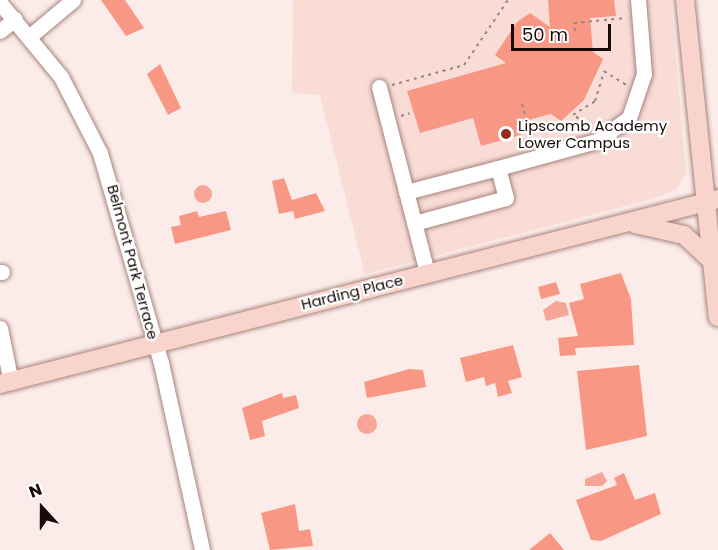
<!DOCTYPE html>
<style>
body{margin:0}
#map{position:relative;width:718px;height:550px;overflow:hidden;background:#fcece9;font-family:Poppins,sans-serif}
div>[style]{position:absolute}
.built>*{inset:0;background:#f9dcd6}
.water>*{inset:0;background:#f6a697}
.round{border-radius:50%}
.building>*{inset:0;background:#f99785}
.path>*{height:2px;margin-top:-1px;transform-origin:0;background:repeating-linear-gradient(90deg,#968785 0 3px,transparent 0 7.5px)}
.roads{filter:drop-shadow(0 0 2px #a7847c) drop-shadow(0 0 2px #a7847c)}
.minor>*{height:15px;margin:-7.5px;padding:0 7.5px;transform-origin:7.5px;border-radius:7.5px;background:#fff}
.major>*{height:18px;margin:-9px;padding:0 9px;transform-origin:9px;border-radius:9px;background:#f9d4cd}
.dots>*{width:16px;height:16px;translate:-50% -50%;box-sizing:border-box;border:3px solid #fff;border-radius:50%}
span{translate:-50% -50%;white-space:nowrap;text-align:center;line-height:1.15;-webkit-text-stroke:4.5px #fff;paint-order:stroke}
.poi-label{font-size:15px;color:#170a08}
.left{translate:0 -50%;text-align:left}
.street-label{font-size:15px;color:#170a08}
.north{position:absolute;left:12px;top:478px;width:60px;height:60px;-webkit-text-stroke:4px #fff;paint-order:stroke;rotate:339deg;font-size:16px;font-weight:700;line-height:24px;text-align:center;color:#170a08}
.north::after{content:'';display:block;margin:auto;width:21px;height:27px;background:#170a08;clip-path:polygon(50% 0,100% 100%,50% 72%,0 100%)}
.scale{position:absolute;left:511px;top:24px;width:100px;height:27px;box-sizing:border-box;border:3px solid #170a08;border-top:0;padding-left:8px;font-size:18px;line-height:21px;white-space:nowrap;color:#170a08;-webkit-text-stroke:4px #fff;paint-order:stroke}
</style>
<div id="map">
<div class="built">
<div style="clip-path:polygon(293px 0,671px 0,686px 173px,677px 189px,656px 198px,365px 274px,320px 95px,292px 93px)"></div>
</div>
<div class="water">
<div class="round" style="left:194px;top:185px;width:18px;height:18px"></div>
<div style="clip-path:polygon(556px 301px,566px 303px,569px 315px,546px 321px,543px 310px)"></div>
<div class="round" style="left:357px;top:414px;width:20px;height:20px"></div>
<div style="clip-path:polygon(602px 472px,607px 481px,602px 486px,585px 486px,585px 479px)"></div>
</div>
<div class="building">
<div style="clip-path:polygon(101px 0,125px 0,144px 28px,126px 36px)"></div>
<div style="clip-path:polygon(548px 0,614px 0,616px 16px,590px 18px,593px 52px,603px 59px,584px 100px,561px 121px,551px 114px,517px 123px,521px 135px,481px 146px,473px 118px,420px 133px,407px 91px,506px 63px,495px 55px,517px 22px,530px 13px,550px 27px)"></div>
<div style="clip-path:polygon(160px 64px,181px 108px,168px 115px,147px 74px)"></div>
<div style="clip-path:polygon(284px 178px,292px 200px,316px 193px,325px 211px,295px 219px,293px 211px,279px 214px,272px 181px)"></div>
<div style="clip-path:polygon(197px 211px,199px 217px,226px 211px,231px 230px,175px 244px,171px 227px,181px 225px,179px 216px)"></div>
<div style="clip-path:polygon(621px 273px,631px 299px,634px 345px,575px 348px,576px 355px,560px 356px,558px 338px,578px 336px,569px 303px,584px 299px,580px 284px)"></div>
<div style="clip-path:polygon(556px 282px,560px 294px,541px 299px,538px 287px)"></div>
<div style="clip-path:polygon(513px 345px,522px 377px,508px 381px,512px 393px,498px 397px,495px 383px,486px 386px,484px 377px,466px 382px,460px 358px)"></div>
<div style="clip-path:polygon(639px 365px,647px 436px,586px 450px,577px 371px)"></div>
<div style="clip-path:polygon(409px 369px,423px 370px,426px 387px,367px 398px,364px 382px)"></div>
<div style="clip-path:polygon(282px 393px,283px 398px,296px 395px,299px 408px,262px 421px,265px 436px,250px 440px,242px 408px)"></div>
<div style="clip-path:polygon(624px 473px,635px 500px,655px 493px,661px 514px,601px 541px,591px 540px,576px 500px,617px 485px,614px 478px)"></div>
<div style="clip-path:polygon(295px 504px,299px 531px,310px 529px,313px 546px,270px 550px,261px 513px)"></div>
<div style="clip-path:polygon(550px 533px,564px 550px,529px 550px)"></div>
</div>
<div class="path">
<div style="left:575px;top:31px;width:8px;rotate:-97deg"></div>
<div style="left:574px;top:23px;width:52px;rotate:-5.5deg"></div>
<div style="left:392px;top:85px;width:75px;rotate:-15.5deg"></div>
<div style="left:464px;top:65px;width:78px;rotate:-55.9deg"></div>
<div style="left:522px;top:104px;width:42px;rotate:75deg"></div>
<div style="left:401px;top:116px;width:9px;rotate:-18deg"></div>
<div style="left:591px;top:127px;width:22px;rotate:-146deg"></div>
<div style="left:573px;top:115px;width:26px;rotate:-32deg"></div>
<div style="left:595px;top:101px;width:31px;rotate:-73deg"></div>
<div style="left:604px;top:71px;width:26px;rotate:32deg"></div>
</div>
<div class="roads">
<div class="minor">
<div style="left:0;top:3px;width:96px;rotate:50.5deg"></div>
<div style="left:61px;top:77px;width:85px;rotate:62.8deg"></div>
<div style="left:100px;top:153px;width:219px;rotate:73.8deg"></div>
<div style="left:161px;top:363px;width:191px;rotate:77.6deg"></div>
<div style="left:0;top:31px;width:19px;rotate:-39deg"></div>
<div style="left:30px;top:36px;width:56px;rotate:-39.9deg"></div>
<div style="left:379px;top:87px;width:192px;rotate:75.5deg"></div>
<div style="left:498px;top:168px;width:103px;rotate:-15.3deg"></div>
<div style="left:597px;top:141px;width:39px;rotate:-36deg"></div>
<div style="left:629px;top:118px;width:46px;rotate:-71.2deg"></div>
<div style="left:644px;top:74px;width:74px;rotate:-94.6deg"></div>
<div style="left:406px;top:192px;width:95px;rotate:-14.6deg"></div>
<div style="left:498px;top:168px;width:31px;rotate:75deg"></div>
<div style="left:506px;top:198px;width:95px;rotate:164.8deg"></div>
<div style="left:0;top:272px;width:2px"></div>
<div style="left:0;top:328px;width:55px;rotate:78.5deg"></div>
</div>
<div class="major">
<div style="left:685px;top:0;width:319px;rotate:84.1deg"></div>
<div style="left:635px;top:224px;width:50px;rotate:12.7deg"></div>
<div style="left:684px;top:235px;width:37px;rotate:43deg"></div>
<div style="left:0;top:384px;width:741px;rotate:-14.45deg"></div>
</div>
</div>
<div class="dots">
<div style="left:506px;top:134px;background:#952b1b"></div>
</div>
<div class="poi-label">
<span class="left" style="left:518px;top:134px">Lipscomb Academy<br>Lower Campus</span>
</div>
<div class="street-label">
<span style="left:133px;top:262px;rotate:75deg">Belmont Park Terrace</span>
<span style="left:352px;top:292px;rotate:-14deg">Harding Place</span>
</div>
<div class="north">N</div>
<div class="scale">50 m</div>
</div>
